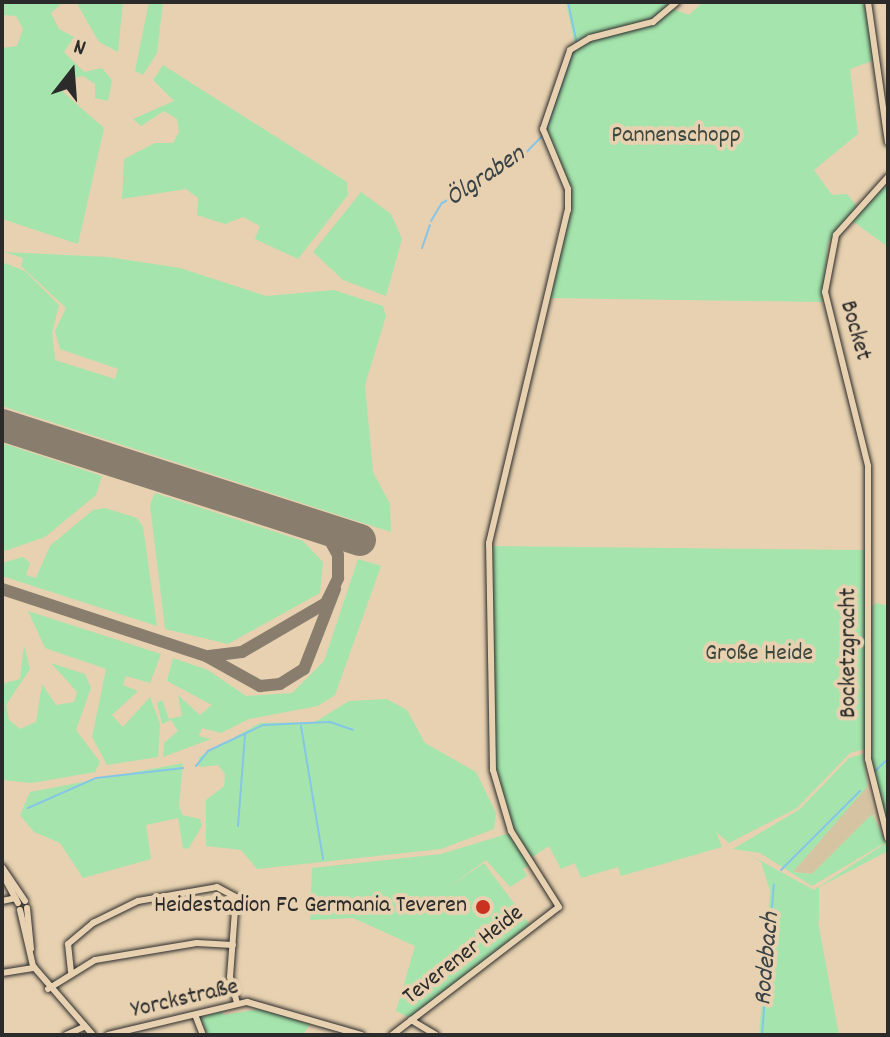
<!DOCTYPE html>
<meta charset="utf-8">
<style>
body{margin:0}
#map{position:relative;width:890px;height:1037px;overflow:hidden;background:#e7d1b0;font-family:Dekko,sans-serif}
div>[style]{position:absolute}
.built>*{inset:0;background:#d6c3a1}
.green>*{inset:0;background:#a5e5ad}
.stream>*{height:2px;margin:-1px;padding:0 1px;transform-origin:1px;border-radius:1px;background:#86c5e6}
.taxiway>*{height:12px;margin:-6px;padding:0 6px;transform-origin:6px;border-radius:6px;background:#897e6e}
.runway>*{height:32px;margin:-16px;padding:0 16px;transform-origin:16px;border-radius:16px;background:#897e6e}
.roads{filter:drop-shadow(0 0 2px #2b2b2b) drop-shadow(0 0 2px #2b2b2b)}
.minor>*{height:6px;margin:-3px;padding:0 3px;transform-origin:3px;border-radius:3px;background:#e7d1b0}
.dots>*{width:22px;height:22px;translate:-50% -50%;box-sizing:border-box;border:4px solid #e7d1b0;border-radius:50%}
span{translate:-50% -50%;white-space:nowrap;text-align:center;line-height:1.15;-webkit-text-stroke:8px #e7d1b0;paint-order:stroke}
.park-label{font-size:24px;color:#3d473e}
.street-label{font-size:24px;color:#2b2b2b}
.poi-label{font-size:24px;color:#2b2b2b}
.right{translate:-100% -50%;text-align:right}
.water-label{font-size:26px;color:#394247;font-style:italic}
.frame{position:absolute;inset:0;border:4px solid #2b2b2b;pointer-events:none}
.north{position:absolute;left:32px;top:32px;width:80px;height:80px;-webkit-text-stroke:6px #e7d1b0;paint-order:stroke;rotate:17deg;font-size:22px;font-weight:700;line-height:32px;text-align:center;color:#2b2b2b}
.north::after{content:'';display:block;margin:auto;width:28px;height:36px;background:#2b2b2b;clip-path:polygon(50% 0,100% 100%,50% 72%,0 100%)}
</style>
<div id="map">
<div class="built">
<div style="clip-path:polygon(867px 787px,874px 814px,812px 874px,793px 872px,810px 844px)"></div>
</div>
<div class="green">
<div style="clip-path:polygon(2px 2px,63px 2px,51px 13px,59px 29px,74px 37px,64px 52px,84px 72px,102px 68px,112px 80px,108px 101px,95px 98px,95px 84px,83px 76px,69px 79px,62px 91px,104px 128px,78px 244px,2px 219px,2px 48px,17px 46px,23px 29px,16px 16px,2px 15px)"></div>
<div style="clip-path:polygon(76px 2px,123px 2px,118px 52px,99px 42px)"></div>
<div style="clip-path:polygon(149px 2px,163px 2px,157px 53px,143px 75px,135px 71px)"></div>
<div style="clip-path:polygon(566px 2px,674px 2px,651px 21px,574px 42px)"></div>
<div style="clip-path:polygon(703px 2px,864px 2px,875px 60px,850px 69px,858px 134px,814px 170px,832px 195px,847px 194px,857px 206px,828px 243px,822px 302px,548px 298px,569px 209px,569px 188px,545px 128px,571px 52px,580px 43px,655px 22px,673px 9px,689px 15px)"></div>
<div style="clip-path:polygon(163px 65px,347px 182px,348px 195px,298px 259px,255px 239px,260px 226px,243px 217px,225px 224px,197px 215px,198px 198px,186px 189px,122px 199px,124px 159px,155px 143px,173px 143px,179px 132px,177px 119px,164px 111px,141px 126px,133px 119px,174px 101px,153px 80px)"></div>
<div style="clip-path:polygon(888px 183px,888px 247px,851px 220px)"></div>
<div style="clip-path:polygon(361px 192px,391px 214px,402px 239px,386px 296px,343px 280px,313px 252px)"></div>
<div style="clip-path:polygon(4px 252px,108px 257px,180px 268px,266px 296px,334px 290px,383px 306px,386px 316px,365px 385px,373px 472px,390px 504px,391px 532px,2px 406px,2px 262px,25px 271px,59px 305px,52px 333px,55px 360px,115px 379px,118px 369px,60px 349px,55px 331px,66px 308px,21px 266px,23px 258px)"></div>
<div style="clip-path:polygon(2px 443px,102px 476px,96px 495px,45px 537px,2px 552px)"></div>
<div style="clip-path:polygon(155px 493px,303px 541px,323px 562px,320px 593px,228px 644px,165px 629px,150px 505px)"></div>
<div style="clip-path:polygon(105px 508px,137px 518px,143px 527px,157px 626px,2px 576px,2px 563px,23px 557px,30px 563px,26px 575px,36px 578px,50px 546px,93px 510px)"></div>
<div style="clip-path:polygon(492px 546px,866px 550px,865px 749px,850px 753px,797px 808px,729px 843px,716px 832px,722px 847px,621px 876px,618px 867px,581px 878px,575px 863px,561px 869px,549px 846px,529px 859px,512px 831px,493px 763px)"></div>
<div style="clip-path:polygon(358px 559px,381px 566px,335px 695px,318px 706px,249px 719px,221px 733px,202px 728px,199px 736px,211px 739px,163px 757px,164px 743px,178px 731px,171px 720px,162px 724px,157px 703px,162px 700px,169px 719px,182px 716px,178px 695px,200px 715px,212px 705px,167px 681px,173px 658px,208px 670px,246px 696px,292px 693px,324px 661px)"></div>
<div style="clip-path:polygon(876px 603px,888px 606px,888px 830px,871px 759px,871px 607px)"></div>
<div style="clip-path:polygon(28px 611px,161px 654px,150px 683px,126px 676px,123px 685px,138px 691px,112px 715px,123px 727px,150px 697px,160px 724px,158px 757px,107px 765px,92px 737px,106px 669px,45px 648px)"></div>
<div style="clip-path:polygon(24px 645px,30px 669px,6px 705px,9px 720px,20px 729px,36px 722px,42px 684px,56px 705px,74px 702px,77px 692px,51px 663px,85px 674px,91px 688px,76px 730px,100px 762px,95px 772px,32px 783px,2px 780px,2px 684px,20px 679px)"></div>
<div style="clip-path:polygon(387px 699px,407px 710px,425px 743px,476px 772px,496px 813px,494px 829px,441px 849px,257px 869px,241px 850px,206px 846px,206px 800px,224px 786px,225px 774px,218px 765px,199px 767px,199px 757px,260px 723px,315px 722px,349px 701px)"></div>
<div style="clip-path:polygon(864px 754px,867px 787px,793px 872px,812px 874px,872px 814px,886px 842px,812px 886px,760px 853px,733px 849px,800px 809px,849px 758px)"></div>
<div style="clip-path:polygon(183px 763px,179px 804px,182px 815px,200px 819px,202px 826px,188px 849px,183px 848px,178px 818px,146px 825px,151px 859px,83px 878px,60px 843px,34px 832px,20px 815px,30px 792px)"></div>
<div style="clip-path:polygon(510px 833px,529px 865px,523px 869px,527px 876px,510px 887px,486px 860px,446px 889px,484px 863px,530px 925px,410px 1018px,396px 1011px,415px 946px,353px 918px,310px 920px,312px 868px,441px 854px)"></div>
<div style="clip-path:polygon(886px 843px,888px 851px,819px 887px,819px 924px,814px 900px,839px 1035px,759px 1035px,770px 891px,761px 862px,748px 854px,814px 890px)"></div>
<div style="clip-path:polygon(222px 1009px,223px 1015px,261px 1009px,310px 1024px,303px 1035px,208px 1035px,200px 1018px)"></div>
</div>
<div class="stream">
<div style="left:568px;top:2px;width:40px;rotate:78deg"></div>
<div style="left:547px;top:127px;width:81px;rotate:-71.3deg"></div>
<div style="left:431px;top:221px;width:21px;rotate:-59deg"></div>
<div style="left:442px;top:203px;width:84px;rotate:-28.4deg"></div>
<div style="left:516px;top:163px;width:39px;rotate:-46deg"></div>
<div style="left:422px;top:248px;width:24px;rotate:-71deg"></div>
<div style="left:301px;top:726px;width:135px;rotate:80.6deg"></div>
<div style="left:196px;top:766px;width:19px;rotate:-51deg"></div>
<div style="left:208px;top:751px;width:61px;rotate:-25.3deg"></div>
<div style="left:263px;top:725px;width:67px;rotate:-2.6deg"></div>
<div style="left:330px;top:722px;width:24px;rotate:19deg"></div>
<div style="left:874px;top:772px;width:19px;rotate:-43deg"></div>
<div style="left:28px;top:808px;width:74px;rotate:-23.8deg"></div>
<div style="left:96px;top:778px;width:88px;rotate:-6.6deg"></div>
<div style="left:238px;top:826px;width:91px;rotate:-85.6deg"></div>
<div style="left:781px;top:870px;width:112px;rotate:-45deg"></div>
<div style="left:762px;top:1035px;width:151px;rotate:-85.5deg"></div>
</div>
<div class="taxiway">
<div style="left:2px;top:589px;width:215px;rotate:18.2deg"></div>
<div style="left:206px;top:656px;width:62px;rotate:29.1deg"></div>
<div style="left:260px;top:686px;width:20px;rotate:-6deg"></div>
<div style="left:280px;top:684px;width:28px;rotate:-32deg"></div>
<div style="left:304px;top:669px;width:86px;rotate:-68.8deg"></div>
<div style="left:209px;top:656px;width:33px;rotate:-7deg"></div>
<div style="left:242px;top:652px;width:97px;rotate:-30.3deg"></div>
<div style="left:326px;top:603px;width:28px;rotate:-64deg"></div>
<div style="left:338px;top:578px;width:23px;rotate:-90deg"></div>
<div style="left:338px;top:555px;width:21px;rotate:-119deg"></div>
<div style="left:328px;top:537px;width:23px;rotate:-146deg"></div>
</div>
<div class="runway">
<div style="left:2px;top:425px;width:376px;rotate:17.8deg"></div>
</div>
<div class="roads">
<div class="minor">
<div style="left:868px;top:2px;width:142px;rotate:81.9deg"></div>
<div style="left:888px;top:177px;width:78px;rotate:131.9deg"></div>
<div style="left:836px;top:235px;width:58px;rotate:100.9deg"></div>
<div style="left:825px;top:292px;width:179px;rotate:76.1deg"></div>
<div style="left:868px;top:466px;width:293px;rotate:90deg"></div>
<div style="left:868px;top:759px;width:82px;rotate:76deg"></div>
<div style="left:2px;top:867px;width:41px;rotate:55.9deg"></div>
<div style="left:2px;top:873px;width:34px;rotate:62deg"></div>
<div style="left:2px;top:901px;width:14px;rotate:-12deg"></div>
<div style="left:27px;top:908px;width:41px;rotate:84.4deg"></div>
<div style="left:20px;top:910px;width:57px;rotate:76.9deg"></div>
<div style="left:33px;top:966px;width:91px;rotate:49deg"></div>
<div style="left:71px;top:972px;width:28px;rotate:-96deg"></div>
<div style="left:68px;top:944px;width:33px;rotate:-40deg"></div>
<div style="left:93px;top:923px;width:50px;rotate:-26.1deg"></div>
<div style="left:138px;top:901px;width:80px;rotate:-10deg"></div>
<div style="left:217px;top:887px;width:21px;rotate:28deg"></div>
<div style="left:236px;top:897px;width:80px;rotate:94.3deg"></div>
<div style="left:230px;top:977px;width:27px;rotate:75deg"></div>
<div style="left:2px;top:973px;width:33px;rotate:-9deg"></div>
<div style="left:48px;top:989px;width:55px;rotate:-31.7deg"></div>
<div style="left:95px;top:960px;width:103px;rotate:-9.5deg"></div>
<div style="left:197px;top:943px;width:36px;rotate:3deg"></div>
<div style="left:196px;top:1017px;width:19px;rotate:69deg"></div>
<div style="left:411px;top:1020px;width:29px;rotate:31deg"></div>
<div style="left:66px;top:1035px;width:20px;rotate:-24deg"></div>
<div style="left:108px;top:1035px;width:143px;rotate:-13.4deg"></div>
<div style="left:247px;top:1002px;width:119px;rotate:16.1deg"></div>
<div style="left:392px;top:1035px;width:210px;rotate:-37.5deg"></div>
<div style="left:559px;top:907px;width:90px;rotate:-122.3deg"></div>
<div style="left:511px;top:831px;width:64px;rotate:-106.4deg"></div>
<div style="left:493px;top:770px;width:227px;rotate:-91deg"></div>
<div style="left:489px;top:543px;width:342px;rotate:-76.7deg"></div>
<div style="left:568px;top:210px;width:21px;rotate:-90deg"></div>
<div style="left:568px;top:189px;width:65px;rotate:-112.6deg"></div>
<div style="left:543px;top:129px;width:83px;rotate:-71.1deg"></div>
<div style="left:570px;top:50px;width:23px;rotate:-31deg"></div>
<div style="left:590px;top:38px;width:65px;rotate:-14.3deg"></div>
<div style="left:653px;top:22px;width:31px;rotate:-40deg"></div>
</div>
</div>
<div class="dots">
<div style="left:483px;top:907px;background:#c8321e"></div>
</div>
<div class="park-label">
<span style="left:676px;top:137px">Pannenschopp</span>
<span style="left:759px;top:655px">Große Heide</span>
</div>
<div class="street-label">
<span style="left:854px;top:331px;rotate:74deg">Bocket</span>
<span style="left:850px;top:653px;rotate:-90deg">Bocketzgracht</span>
<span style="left:464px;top:956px;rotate:-38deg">Teverener Heide</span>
<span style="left:185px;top:1000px;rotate:-13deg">Yorckstraße</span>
</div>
<div class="poi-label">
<span class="right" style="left:467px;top:907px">Heidestadion FC Germania Teveren</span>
</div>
<div class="water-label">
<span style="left:486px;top:177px;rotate:-34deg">Ölgraben</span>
<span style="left:768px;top:959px;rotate:-85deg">Rodebach</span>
</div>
<div class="frame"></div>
<div class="north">N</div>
</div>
